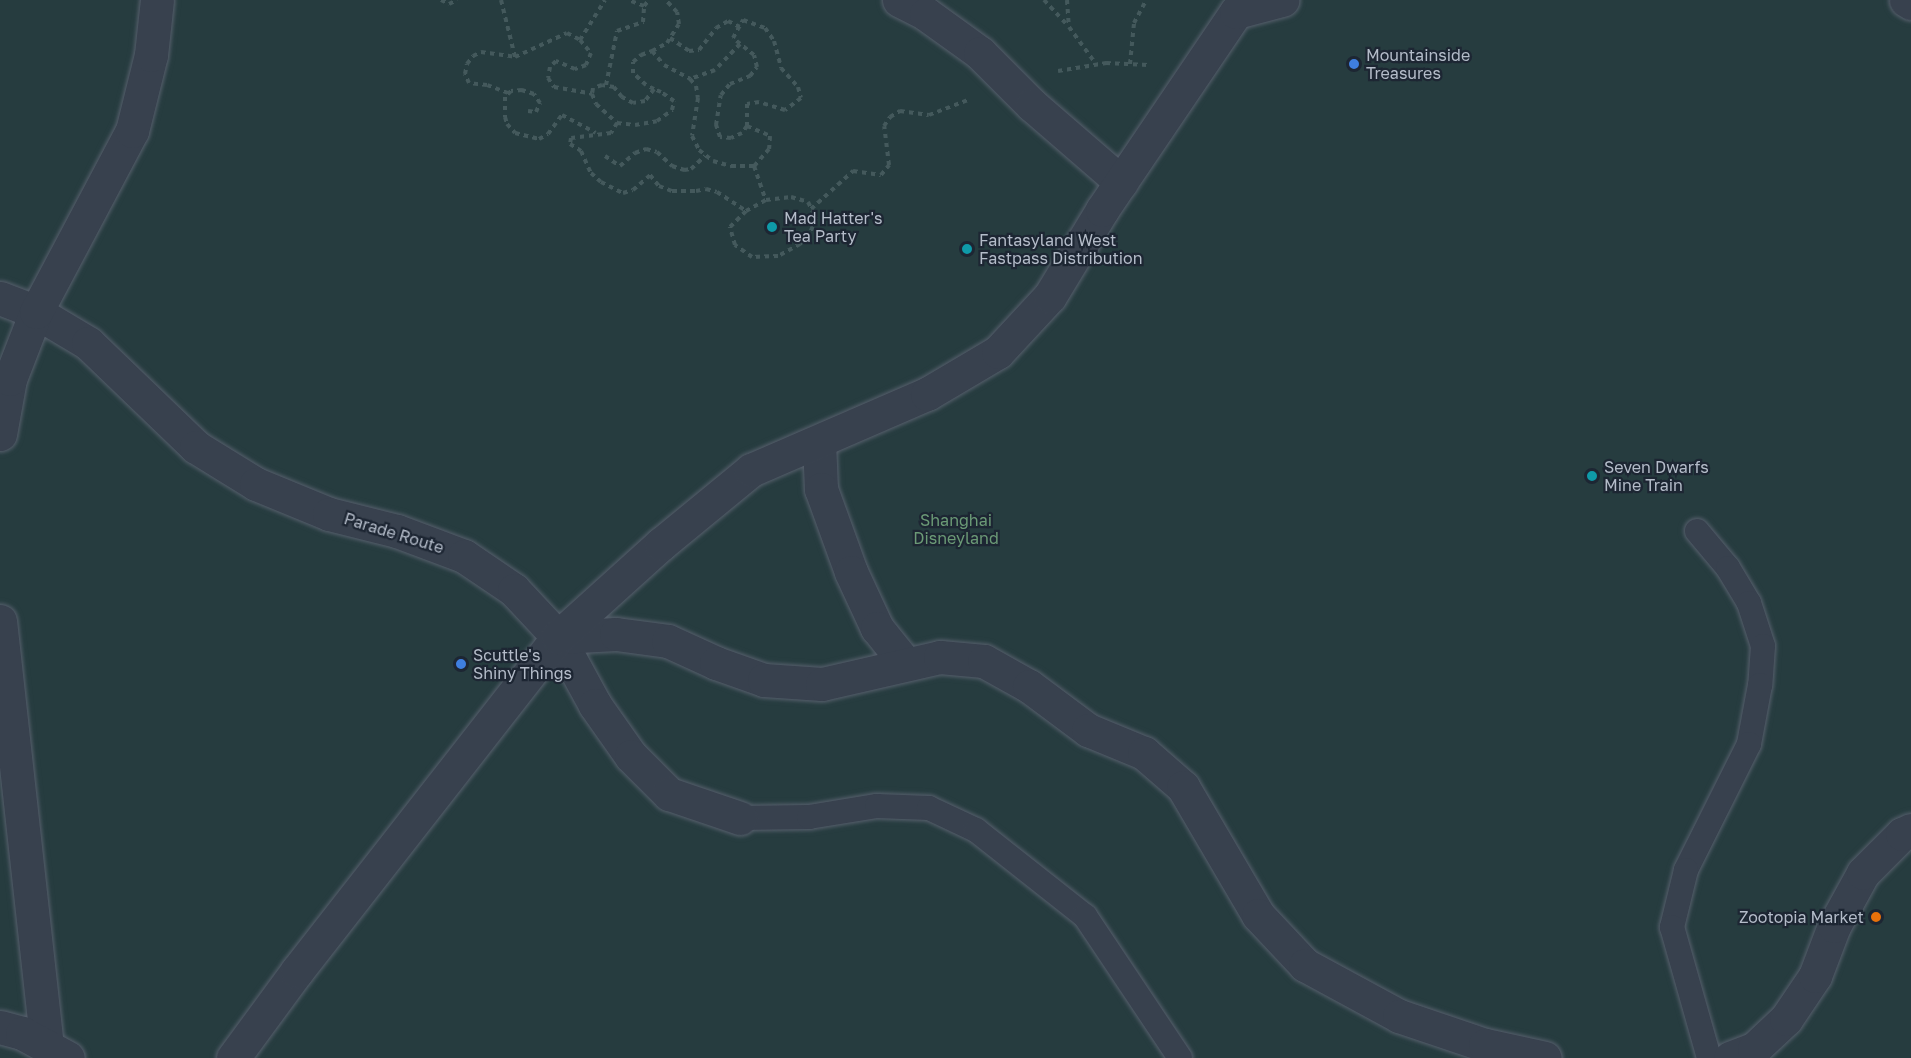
<!DOCTYPE html>
<style>
body{margin:0}
#map{position:relative;width:1911px;height:1058px;overflow:hidden;background:#242f3e;font-family:"Golos Text",sans-serif}
div>[style]{position:absolute}
.green>*{inset:0;background:#263c3f}
.path>*{height:4px;margin-top:-2px;transform-origin:0;background:repeating-linear-gradient(90deg,#44595c 0 4.5px,transparent 0 9px)}
.roads{filter:drop-shadow(0 0 2px #565f6c) drop-shadow(0 0 2px #565f6c)}
.service>*{height:24px;margin:-12px;padding:0 12px;transform-origin:12px;border-radius:12px;background:#38414e}
.pedestrian>*{height:33px;margin:-16.5px;padding:0 16.5px;transform-origin:16.5px;border-radius:16.5px;background:#38414e}
.dots>*{width:16px;height:16px;translate:-50% -50%;box-sizing:border-box;border:3px solid #1d2633;border-radius:50%}
span{translate:-50% -50%;white-space:nowrap;text-align:center;line-height:1.15;-webkit-text-stroke:4.5px #1d2633;paint-order:stroke}
.poi-label{font-size:16px;color:#b4bcc9}
.left{translate:0 -50%;text-align:left}
.right{translate:-100% -50%;text-align:right}
.park-label{font-size:16px;color:#6b9a76}
.street-label{font-size:16px;color:#b4bcc9}
</style>
<div id="map">
<div class="green">
<div style="clip-path:polygon(0 0,1911px 0,1911px 1058px,0 1058px)"></div>
</div>
<div class="path">
<div style="left:441px;top:0;width:9px;rotate:27deg"></div>
<div style="left:449px;top:4px;width:9px;rotate:-27deg"></div>
<div style="left:501px;top:0;width:59px;rotate:76.2deg"></div>
<div style="left:1044px;top:0;width:35px;rotate:47deg"></div>
<div style="left:1067px;top:0;width:27px;rotate:86deg"></div>
<div style="left:1069px;top:27px;width:46px;rotate:53.9deg"></div>
<div style="left:644px;top:6px;width:8px;rotate:-50deg"></div>
<div style="left:670px;top:38px;width:23px;rotate:34deg"></div>
<div style="left:689px;top:51px;width:10px;rotate:-6deg"></div>
<div style="left:699px;top:50px;width:28px;rotate:-52deg"></div>
<div style="left:716px;top:28px;width:14px;rotate:-30deg"></div>
<div style="left:728px;top:21px;width:13px;rotate:27deg"></div>
<div style="left:580px;top:40px;width:47px;rotate:-58deg"></div>
<div style="left:740px;top:44px;width:36px;rotate:134deg"></div>
<div style="left:715px;top:70px;width:27px;rotate:160deg"></div>
<div style="left:690px;top:79px;width:9px;rotate:49deg"></div>
<div style="left:696px;top:86px;width:12px;rotate:81deg"></div>
<div style="left:698px;top:98px;width:38px;rotate:99deg"></div>
<div style="left:692px;top:136px;width:16px;rotate:63deg"></div>
<div style="left:699px;top:150px;width:18px;rotate:38deg"></div>
<div style="left:713px;top:161px;width:19px;rotate:16deg"></div>
<div style="left:731px;top:166px;width:23px"></div>
<div style="left:652px;top:51px;width:17px;rotate:-28deg"></div>
<div style="left:667px;top:43px;width:22px;rotate:-58deg"></div>
<div style="left:679px;top:24px;width:12px;rotate:-99deg"></div>
<div style="left:677px;top:12px;width:16px;rotate:-133deg"></div>
<div style="left:1130px;top:64px;width:41px;rotate:-84.4deg"></div>
<div style="left:1134px;top:23px;width:26px;rotate:-62deg"></div>
<div style="left:1058px;top:71px;width:49px;rotate:-9.5deg"></div>
<div style="left:1106px;top:63px;width:42px;rotate:2.7deg"></div>
<div style="left:606px;top:85px;width:55px;rotate:-78.5deg"></div>
<div style="left:617px;top:31px;width:28px;rotate:-19deg"></div>
<div style="left:643px;top:22px;width:16px;rotate:-86deg"></div>
<div style="left:644px;top:6px;width:17px;rotate:-159deg"></div>
<div style="left:654px;top:89px;width:15px;rotate:127deg"></div>
<div style="left:645px;top:101px;width:12px;rotate:171deg"></div>
<div style="left:633px;top:103px;width:13px;rotate:-151deg"></div>
<div style="left:622px;top:97px;width:13px;rotate:-129deg"></div>
<div style="left:614px;top:87px;width:12px;rotate:-171deg"></div>
<div style="left:602px;top:85px;width:9px;rotate:162deg"></div>
<div style="left:593px;top:88px;width:6px;rotate:99deg"></div>
<div style="left:592px;top:94px;width:11px;rotate:68deg"></div>
<div style="left:596px;top:104px;width:28px;rotate:42deg"></div>
<div style="left:617px;top:123px;width:18px;rotate:6deg"></div>
<div style="left:635px;top:125px;width:22px;rotate:-10deg"></div>
<div style="left:657px;top:121px;width:19px;rotate:-36deg"></div>
<div style="left:672px;top:110px;width:9px;rotate:-77deg"></div>
<div style="left:674px;top:101px;width:16px;rotate:-145deg"></div>
<div style="left:661px;top:92px;width:8px;rotate:-157deg"></div>
<div style="left:654px;top:89px;width:9px;rotate:-153deg"></div>
<div style="left:646px;top:85px;width:18px;rotate:-137deg"></div>
<div style="left:633px;top:73px;width:11px;rotate:-90deg"></div>
<div style="left:633px;top:62px;width:11px;rotate:-41deg"></div>
<div style="left:641px;top:55px;width:12px;rotate:-20deg"></div>
<div style="left:652px;top:51px;width:18px;rotate:49deg"></div>
<div style="left:664px;top:65px;width:30px;rotate:28deg"></div>
<div style="left:508px;top:93px;width:22px;rotate:-159deg"></div>
<div style="left:487px;top:85px;width:18px;rotate:-174deg"></div>
<div style="left:469px;top:83px;width:10px;rotate:-114deg"></div>
<div style="left:465px;top:74px;width:10px;rotate:-79deg"></div>
<div style="left:467px;top:64px;width:10px;rotate:-53deg"></div>
<div style="left:473px;top:56px;width:9px;rotate:-27deg"></div>
<div style="left:481px;top:52px;width:34px;rotate:8deg"></div>
<div style="left:515px;top:57px;width:57px;rotate:-24.8deg"></div>
<div style="left:567px;top:33px;width:15px;rotate:28deg"></div>
<div style="left:580px;top:40px;width:17px;rotate:50deg"></div>
<div style="left:591px;top:53px;width:13px;rotate:113deg"></div>
<div style="left:586px;top:65px;width:12px;rotate:160deg"></div>
<div style="left:575px;top:69px;width:21px;rotate:-157deg"></div>
<div style="left:556px;top:61px;width:8px;rotate:135deg"></div>
<div style="left:550px;top:67px;width:11px;rotate:100deg"></div>
<div style="left:548px;top:78px;width:11px;rotate:56deg"></div>
<div style="left:554px;top:87px;width:39px;rotate:10deg"></div>
<div style="left:528px;top:111px;width:8px;rotate:7deg"></div>
<div style="left:536px;top:112px;width:10px;rotate:-66deg"></div>
<div style="left:540px;top:103px;width:11px;rotate:-124deg"></div>
<div style="left:534px;top:94px;width:13px;rotate:-162deg"></div>
<div style="left:522px;top:90px;width:11px;rotate:175deg"></div>
<div style="left:511px;top:91px;width:8px;rotate:135deg"></div>
<div style="left:505px;top:97px;width:20px;rotate:90deg"></div>
<div style="left:505px;top:117px;width:7px;rotate:74deg"></div>
<div style="left:507px;top:124px;width:12px;rotate:48deg"></div>
<div style="left:515px;top:133px;width:25px;rotate:14deg"></div>
<div style="left:539px;top:139px;width:10px;rotate:-29deg"></div>
<div style="left:548px;top:134px;width:24px;rotate:-54deg"></div>
<div style="left:562px;top:115px;width:38px;rotate:28deg"></div>
<div style="left:617px;top:123px;width:12px;rotate:121deg"></div>
<div style="left:611px;top:133px;width:40px;rotate:172.9deg"></div>
<div style="left:571px;top:138px;width:6px;rotate:99deg"></div>
<div style="left:570px;top:144px;width:13px;rotate:32deg"></div>
<div style="left:581px;top:151px;width:24px;rotate:66deg"></div>
<div style="left:591px;top:173px;width:13px;rotate:42deg"></div>
<div style="left:601px;top:182px;width:25px;rotate:27deg"></div>
<div style="left:623px;top:193px;width:10px;rotate:-17deg"></div>
<div style="left:633px;top:190px;width:23px;rotate:-41deg"></div>
<div style="left:650px;top:175px;width:14px;rotate:51deg"></div>
<div style="left:659px;top:186px;width:14px;rotate:21deg"></div>
<div style="left:672px;top:191px;width:24px"></div>
<div style="left:696px;top:191px;width:10px;rotate:-11deg"></div>
<div style="left:706px;top:189px;width:11px;rotate:15deg"></div>
<div style="left:717px;top:192px;width:35px;rotate:33deg"></div>
<div style="left:747px;top:126px;width:9px;rotate:126deg"></div>
<div style="left:742px;top:133px;width:12px;rotate:156deg"></div>
<div style="left:731px;top:138px;width:11px;rotate:-175deg"></div>
<div style="left:720px;top:137px;width:13px;rotate:-108deg"></div>
<div style="left:716px;top:125px;width:30px;rotate:-81deg"></div>
<div style="left:721px;top:95px;width:14px;rotate:-51deg"></div>
<div style="left:730px;top:84px;width:22px;rotate:-22deg"></div>
<div style="left:750px;top:76px;width:11px;rotate:-52deg"></div>
<div style="left:757px;top:67px;width:12px;rotate:-104deg"></div>
<div style="left:754px;top:55px;width:27px;rotate:-141deg"></div>
<div style="left:733px;top:38px;width:21px;rotate:-61deg"></div>
<div style="left:743px;top:20px;width:23px;rotate:20deg"></div>
<div style="left:765px;top:28px;width:16px;rotate:55deg"></div>
<div style="left:774px;top:41px;width:28px;rotate:75deg"></div>
<div style="left:781px;top:68px;width:25px;rotate:48deg"></div>
<div style="left:798px;top:87px;width:11px;rotate:75deg"></div>
<div style="left:801px;top:98px;width:20px;rotate:143deg"></div>
<div style="left:785px;top:110px;width:27px;rotate:-163deg"></div>
<div style="left:759px;top:102px;width:12px;rotate:171deg"></div>
<div style="left:747px;top:104px;width:22px;rotate:90deg"></div>
<div style="left:747px;top:126px;width:25px;rotate:23deg"></div>
<div style="left:770px;top:136px;width:13px;rotate:94deg"></div>
<div style="left:769px;top:149px;width:23px;rotate:131deg"></div>
<div style="left:754px;top:166px;width:36px;rotate:71deg"></div>
<div style="left:605px;top:156px;width:18px;rotate:34deg"></div>
<div style="left:620px;top:166px;width:20px;rotate:-41deg"></div>
<div style="left:635px;top:153px;width:12px;rotate:-20deg"></div>
<div style="left:646px;top:149px;width:11px;rotate:15deg"></div>
<div style="left:657px;top:152px;width:21px;rotate:43deg"></div>
<div style="left:672px;top:166px;width:13px;rotate:18deg"></div>
<div style="left:684px;top:170px;width:7px;rotate:-8deg"></div>
<div style="left:691px;top:169px;width:19px;rotate:-43deg"></div>
<div style="left:791px;top:197px;width:18px;rotate:16deg"></div>
<div style="left:808px;top:202px;width:18px;rotate:63deg"></div>
<div style="left:816px;top:218px;width:18px;rotate:112deg"></div>
<div style="left:809px;top:235px;width:13px;rotate:135deg"></div>
<div style="left:800px;top:244px;width:25px;rotate:151deg"></div>
<div style="left:778px;top:256px;width:26px;rotate:178deg"></div>
<div style="left:752px;top:257px;width:21px;rotate:-145deg"></div>
<div style="left:735px;top:245px;width:19px;rotate:-106deg"></div>
<div style="left:730px;top:227px;width:23px;rotate:-45deg"></div>
<div style="left:746px;top:211px;width:23px;rotate:-29deg"></div>
<div style="left:766px;top:200px;width:25px;rotate:-7deg"></div>
<div style="left:811px;top:209px;width:57px;rotate:-42.1deg"></div>
<div style="left:853px;top:171px;width:28px;rotate:8deg"></div>
<div style="left:881px;top:175px;width:13px;rotate:-51deg"></div>
<div style="left:889px;top:165px;width:39px;rotate:-97deg"></div>
<div style="left:884px;top:126px;width:11px;rotate:-56deg"></div>
<div style="left:890px;top:117px;width:12px;rotate:-31deg"></div>
<div style="left:900px;top:111px;width:29px;rotate:8deg"></div>
<div style="left:929px;top:115px;width:42px;rotate:-21deg"></div>
</div>
<div class="roads">
<div class="service">
<div style="left:1697px;top:531px;width:48px;rotate:50deg"></div>
<div style="left:1728px;top:568px;width:41px;rotate:59deg"></div>
<div style="left:1749px;top:603px;width:45px;rotate:72deg"></div>
<div style="left:1763px;top:646px;width:39px;rotate:94deg"></div>
<div style="left:1760px;top:685px;width:60px;rotate:100.6deg"></div>
<div style="left:1749px;top:744px;width:141px;rotate:116.6deg"></div>
<div style="left:1686px;top:870px;width:59px;rotate:103.8deg"></div>
<div style="left:1672px;top:927px;width:136px;rotate:74.2deg"></div>
<div style="left:740px;top:818px;width:69px;rotate:-0.8deg"></div>
<div style="left:809px;top:817px;width:69px;rotate:-9.2deg"></div>
<div style="left:877px;top:806px;width:52px;rotate:2.2deg"></div>
<div style="left:929px;top:808px;width:52px;rotate:25.1deg"></div>
<div style="left:976px;top:830px;width:139px;rotate:38.3deg"></div>
<div style="left:1085px;top:916px;width:171px;rotate:56.2deg"></div>
</div>
<div class="pedestrian">
<div style="left:899px;top:0;width:30px;rotate:27deg"></div>
<div style="left:926px;top:14px;width:67px;rotate:35.8deg"></div>
<div style="left:980px;top:53px;width:74px;rotate:45deg"></div>
<div style="left:1032px;top:105px;width:118px;rotate:40.9deg"></div>
<div style="left:1906px;top:0;width:6px;rotate:31deg"></div>
<div style="left:0;top:298px;width:39px;rotate:21deg"></div>
<div style="left:36px;top:312px;width:61px;rotate:30.8deg"></div>
<div style="left:88px;top:343px;width:150px;rotate:43.9deg"></div>
<div style="left:196px;top:447px;width:70px;rotate:31.7deg"></div>
<div style="left:256px;top:484px;width:79px;rotate:22.3deg"></div>
<div style="left:329px;top:514px;width:70px;rotate:14deg"></div>
<div style="left:397px;top:531px;width:72px;rotate:20.5deg"></div>
<div style="left:464px;top:556px;width:60px;rotate:34.2deg"></div>
<div style="left:514px;top:590px;width:64px;rotate:46.9deg"></div>
<div style="left:558px;top:637px;width:77px;rotate:61.4deg"></div>
<div style="left:595px;top:705px;width:62px;rotate:54.8deg"></div>
<div style="left:631px;top:756px;width:54px;rotate:45deg"></div>
<div style="left:669px;top:794px;width:75px;rotate:18.7deg"></div>
<div style="left:0;top:434px;width:56px;rotate:-79.7deg"></div>
<div style="left:10px;top:379px;width:72px;rotate:-68.8deg"></div>
<div style="left:36px;top:312px;width:205px;rotate:-62.1deg"></div>
<div style="left:132px;top:131px;width:78px;rotate:-76deg"></div>
<div style="left:151px;top:55px;width:55px;rotate:-83.8deg"></div>
<div style="left:819px;top:442px;width:47px;rotate:87.6deg"></div>
<div style="left:821px;top:489px;width:88px;rotate:70.1deg"></div>
<div style="left:851px;top:572px;width:62px;rotate:65.1deg"></div>
<div style="left:877px;top:628px;width:46px;rotate:51.1deg"></div>
<div style="left:0;top:621px;width:428px;rotate:83.7deg"></div>
<div style="left:558px;top:637px;width:58px;rotate:-3deg"></div>
<div style="left:616px;top:634px;width:52px;rotate:7.7deg"></div>
<div style="left:668px;top:641px;width:53px;rotate:24.6deg"></div>
<div style="left:716px;top:663px;width:51px;rotate:19.5deg"></div>
<div style="left:764px;top:680px;width:58px;rotate:3.9deg"></div>
<div style="left:822px;top:684px;width:121px;rotate:-12.9deg"></div>
<div style="left:940px;top:657px;width:44px;rotate:5.2deg"></div>
<div style="left:984px;top:661px;width:51px;rotate:29.1deg"></div>
<div style="left:1029px;top:686px;width:74px;rotate:36.7deg"></div>
<div style="left:1088px;top:730px;width:61px;rotate:22.3deg"></div>
<div style="left:1144px;top:753px;width:52px;rotate:41.1deg"></div>
<div style="left:1183px;top:787px;width:148px;rotate:59.6deg"></div>
<div style="left:1258px;top:915px;width:69px;rotate:46.8deg"></div>
<div style="left:1305px;top:965px;width:107px;rotate:28.5deg"></div>
<div style="left:1399px;top:1016px;width:91px;rotate:18.6deg"></div>
<div style="left:1485px;top:1045px;width:61px;rotate:12.2deg"></div>
<div style="left:0;top:1027px;width:23px;rotate:15deg"></div>
<div style="left:22px;top:1033px;width:52px;rotate:28.5deg"></div>
<div style="left:233px;top:1058px;width:108px;rotate:-53.7deg"></div>
<div style="left:297px;top:971px;width:424px;rotate:-52deg"></div>
<div style="left:558px;top:637px;width:139px;rotate:-42.1deg"></div>
<div style="left:661px;top:544px;width:117px;rotate:-39.4deg"></div>
<div style="left:751px;top:470px;width:192px;rotate:-23.4deg"></div>
<div style="left:927px;top:394px;width:82px;rotate:-30.6deg"></div>
<div style="left:998px;top:352px;width:76px;rotate:-47.1deg"></div>
<div style="left:1050px;top:296px;width:100px;rotate:-58.8deg"></div>
<div style="left:1102px;top:210px;width:239px;rotate:-55.9deg"></div>
<div style="left:1236px;top:12px;width:48px;rotate:-14.6deg"></div>
<div style="left:1730px;top:1058px;width:26px;rotate:-21deg"></div>
<div style="left:1754px;top:1049px;width:44px;rotate:-43.2deg"></div>
<div style="left:1786px;top:1019px;width:52px;rotate:-56deg"></div>
<div style="left:1815px;top:976px;width:53px;rotate:-69.2deg"></div>
<div style="left:1834px;top:926px;width:60px;rotate:-61.3deg"></div>
<div style="left:1863px;top:873px;width:55px;rotate:-45deg"></div>
<div style="left:1902px;top:834px;width:10px;rotate:-24deg"></div>
</div>
</div>
<div class="dots">
<div style="left:1354px;top:64px;background:#3f7fe0"></div>
<div style="left:772px;top:227px;background:#0f9aa8"></div>
<div style="left:967px;top:249px;background:#0f9aa8"></div>
<div style="left:1592px;top:476px;background:#0f9aa8"></div>
<div style="left:461px;top:664px;background:#3f7fe0"></div>
<div style="left:1876px;top:917px;background:#e8710a"></div>
</div>
<div class="poi-label">
<span class="left" style="left:1366px;top:64px">Mountainside<br>Treasures</span>
<span class="left" style="left:784px;top:227px">Mad Hatter's<br>Tea Party</span>
<span class="left" style="left:979px;top:249px">Fantasyland West<br>Fastpass Distribution</span>
<span class="left" style="left:1604px;top:476px">Seven Dwarfs<br>Mine Train</span>
<span class="left" style="left:473px;top:664px">Scuttle's<br>Shiny Things</span>
<span class="right" style="left:1864px;top:917px">Zootopia Market</span>
</div>
<div class="park-label">
<span style="left:956px;top:529px">Shanghai<br>Disneyland</span>
</div>
<div class="street-label">
<span style="left:394px;top:533px;rotate:17deg">Parade Route</span>
</div>
</div>
